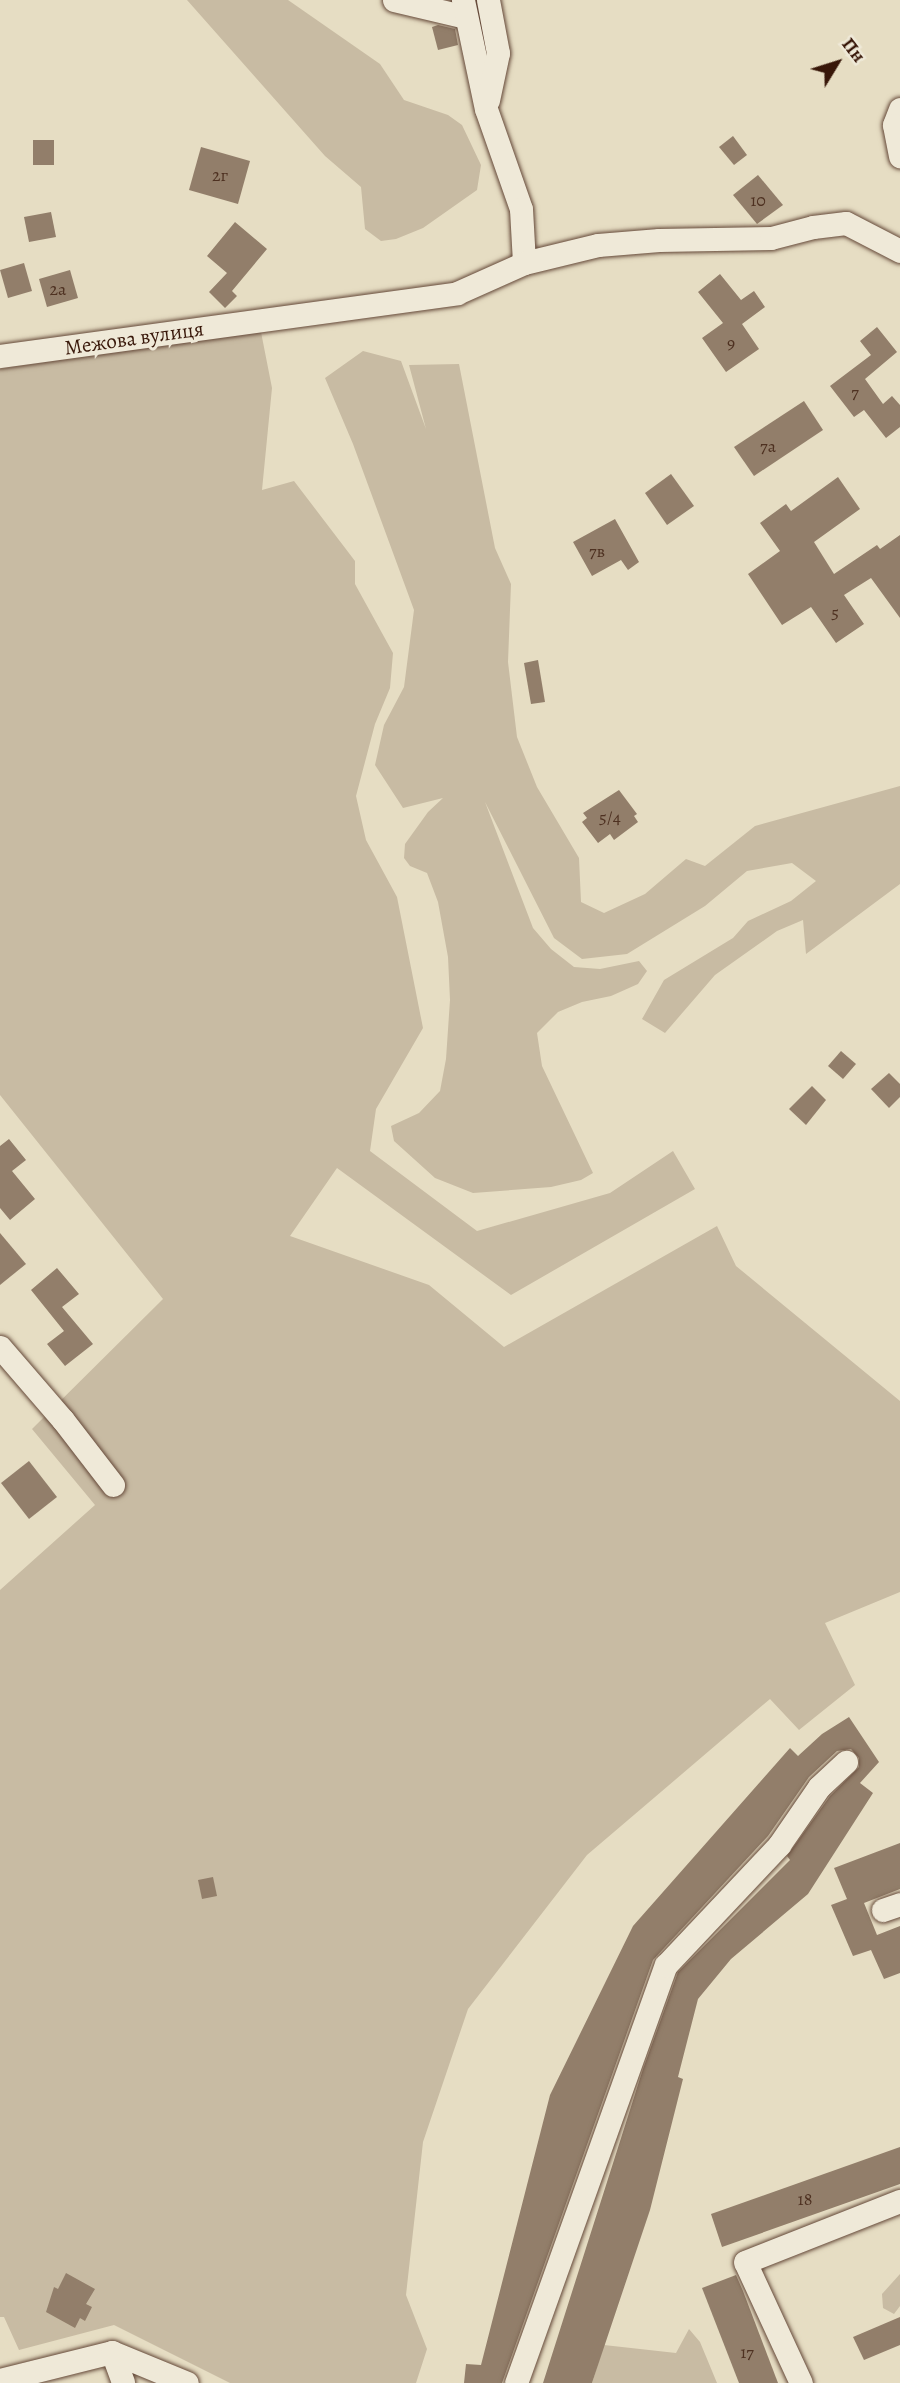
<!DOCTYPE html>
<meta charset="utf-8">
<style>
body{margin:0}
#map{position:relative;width:900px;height:2383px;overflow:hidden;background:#e6ddc3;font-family:Alegreya,serif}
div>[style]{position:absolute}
.green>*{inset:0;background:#c8bba3}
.building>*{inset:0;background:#927e6a}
.roads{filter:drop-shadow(0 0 2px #644838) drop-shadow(0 0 2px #644838)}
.minor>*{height:23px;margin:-11.5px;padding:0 11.5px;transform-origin:11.5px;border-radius:11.5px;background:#efe9d8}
span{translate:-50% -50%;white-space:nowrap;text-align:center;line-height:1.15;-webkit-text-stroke:6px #efe9d8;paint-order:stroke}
.number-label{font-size:18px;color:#4e3121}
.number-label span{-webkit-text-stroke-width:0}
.street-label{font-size:21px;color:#381709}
.north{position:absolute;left:802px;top:28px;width:70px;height:70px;-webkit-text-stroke:5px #efe9d8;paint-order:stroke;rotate:52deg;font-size:19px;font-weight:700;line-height:28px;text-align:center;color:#381709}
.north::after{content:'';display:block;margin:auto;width:24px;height:32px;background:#381709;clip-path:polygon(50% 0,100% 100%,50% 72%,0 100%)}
</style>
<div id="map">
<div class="green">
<div style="clip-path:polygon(187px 0,288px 0,380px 64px,404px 100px,448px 115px,462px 125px,481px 165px,477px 190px,423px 228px,396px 239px,381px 241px,365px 229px,361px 187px,325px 156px)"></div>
<div style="clip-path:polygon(249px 332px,261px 332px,272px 388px,262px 490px,294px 481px,355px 561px,355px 584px,393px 653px,390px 688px,375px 724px,356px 796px,366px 840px,397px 897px,423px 1028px,376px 1109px,370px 1151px,477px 1231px,610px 1193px,673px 1151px,695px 1189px,511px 1295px,337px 1168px,290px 1236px,429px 1285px,504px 1347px,717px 1226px,736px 1266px,900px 1401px,900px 1592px,825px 1623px,855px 1685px,799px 1730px,770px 1699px,587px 1855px,468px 2009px,423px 2142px,406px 2295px,427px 2349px,416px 2383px,230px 2383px,114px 2325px,19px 2350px,4px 2317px,0 2317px,0 1590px,95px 1505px,32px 1429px,163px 1299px,0 1095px,0 369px)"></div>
<div style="clip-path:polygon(363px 351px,401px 361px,426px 429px,409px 365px,459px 364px,495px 548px,511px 584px,508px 662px,517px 737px,537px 787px,579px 858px,581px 902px,604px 913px,645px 894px,686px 859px,705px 866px,755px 826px,900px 786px,900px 884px,806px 954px,803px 920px,777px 931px,715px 975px,665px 1033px,642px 1019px,664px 980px,733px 938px,748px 921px,791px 901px,816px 881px,792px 863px,747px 871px,705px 906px,627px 954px,582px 959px,554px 938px,485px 802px,533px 928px,551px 949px,574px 967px,600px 969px,639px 961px,647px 971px,638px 984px,611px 996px,582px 1002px,558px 1012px,537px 1033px,542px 1066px,593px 1173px,581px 1180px,551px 1187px,473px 1193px,435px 1178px,394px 1141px,391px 1126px,419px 1113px,440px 1091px,446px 1059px,450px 1000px,448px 957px,438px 902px,427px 873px,410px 866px,404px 858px,405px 844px,428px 812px,443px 798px,403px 808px,375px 765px,384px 725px,404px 687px,414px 610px,353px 444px,325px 378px)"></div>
<div style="clip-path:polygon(900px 2274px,900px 2306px,894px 2314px,883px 2308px,882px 2294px)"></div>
<div style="clip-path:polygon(689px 2329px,700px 2342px,717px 2383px,592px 2383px,604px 2345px,676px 2353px)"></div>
</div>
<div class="building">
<div style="clip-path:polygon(438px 25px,455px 29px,458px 45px,438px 50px,432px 27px)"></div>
<div style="clip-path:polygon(733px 136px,747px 155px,734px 165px,719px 147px)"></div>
<div style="clip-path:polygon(33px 140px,54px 140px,54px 165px,33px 165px)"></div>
<div style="clip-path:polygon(201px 147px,250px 161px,238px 204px,189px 190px)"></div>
<div style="clip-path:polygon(758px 175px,783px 205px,757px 224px,733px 195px)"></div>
<div style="clip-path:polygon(51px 212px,56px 237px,29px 242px,24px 217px)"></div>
<div style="clip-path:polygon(235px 222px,267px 249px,232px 291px,237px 296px,225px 308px,209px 292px,227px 273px,207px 256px)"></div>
<div style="clip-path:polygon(24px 263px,32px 291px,8px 298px,0 270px)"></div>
<div style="clip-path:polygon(70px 270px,78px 298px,47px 307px,39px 279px)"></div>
<div style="clip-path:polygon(720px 274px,741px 300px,754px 291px,765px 307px,742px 324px,759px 349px,726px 372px,702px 338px,723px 323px,698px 292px)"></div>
<div style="clip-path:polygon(877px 327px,897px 352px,865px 379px,883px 404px,892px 396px,900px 405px,900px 427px,886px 438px,864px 410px,854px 417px,830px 386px,871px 355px,860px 341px)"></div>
<div style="clip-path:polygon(804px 401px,823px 430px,754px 476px,734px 447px)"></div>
<div style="clip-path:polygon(671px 474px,694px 506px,667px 525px,645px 493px)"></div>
<div style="clip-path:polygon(838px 477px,860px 509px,814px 542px,834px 574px,877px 545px,880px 549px,900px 535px,900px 618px,871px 578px,844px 595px,864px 624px,836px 643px,811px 607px,782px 625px,748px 574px,780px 551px,760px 523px,786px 504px,791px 511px)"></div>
<div style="clip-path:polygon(615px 519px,639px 562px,628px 570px,621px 560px,592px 576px,573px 542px)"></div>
<div style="clip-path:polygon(538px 660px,545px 702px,531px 704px,524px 663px)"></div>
<div style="clip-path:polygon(619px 790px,637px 814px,634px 816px,638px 822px,614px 840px,610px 834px,598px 843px,582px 822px,587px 818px,583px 813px)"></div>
<div style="clip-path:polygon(841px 1051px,856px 1064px,843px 1079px,828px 1066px)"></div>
<div style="clip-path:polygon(889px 1073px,900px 1084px,900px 1097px,889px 1108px,871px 1089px)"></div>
<div style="clip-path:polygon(812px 1086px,826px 1100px,806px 1125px,789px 1109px)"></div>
<div style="clip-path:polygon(9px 1139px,26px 1160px,12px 1171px,35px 1199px,10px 1220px,0 1208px,0 1146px)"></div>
<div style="clip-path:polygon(0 1233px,26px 1264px,0 1285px)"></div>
<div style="clip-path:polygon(57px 1268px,79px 1294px,62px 1307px,93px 1344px,65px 1366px,47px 1344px,64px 1331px,31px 1290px)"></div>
<div style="clip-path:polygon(29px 1461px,57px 1497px,29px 1519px,1px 1483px)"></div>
<div style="clip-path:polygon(849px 1717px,879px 1762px,860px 1783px,873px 1793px,808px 1894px,731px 1959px,698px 1999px,678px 2077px,683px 2079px,650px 2210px,592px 2383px,543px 2383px,643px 2069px,678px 1972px,790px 1860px,787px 1856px,830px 1796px,859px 1767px,859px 1758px,851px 1749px,837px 1751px,809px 1777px,768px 1836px,653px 1960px,502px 2383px,464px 2383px,466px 2364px,481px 2365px,550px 2095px,633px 1926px,790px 1748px,798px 1756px,822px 1734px)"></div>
<div style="clip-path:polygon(900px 1843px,900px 1889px,864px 1903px,877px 1935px,900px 1926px,900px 1973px,884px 1979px,871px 1950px,853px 1956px,831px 1905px,847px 1899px,834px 1868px)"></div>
<div style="clip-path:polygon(213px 1877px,217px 1896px,202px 1899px,198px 1880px)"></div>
<div style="clip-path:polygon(900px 2147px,900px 2184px,722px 2247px,711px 2214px)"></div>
<div style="clip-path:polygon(66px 2273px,95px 2289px,86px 2304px,92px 2307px,85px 2321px,80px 2318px,75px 2328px,46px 2312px,54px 2287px,58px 2289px)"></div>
<div style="clip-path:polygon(736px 2275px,743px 2291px,778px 2383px,739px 2383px,702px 2288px)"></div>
<div style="clip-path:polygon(900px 2317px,900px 2345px,864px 2360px,853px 2337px)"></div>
</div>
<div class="roads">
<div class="minor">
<div style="left:394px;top:0;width:74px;rotate:13.3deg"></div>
<div style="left:463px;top:0;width:111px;rotate:78.1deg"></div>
<div style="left:486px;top:109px;width:106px;rotate:70.7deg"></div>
<div style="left:521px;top:209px;width:54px;rotate:86.8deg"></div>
<div style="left:488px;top:100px;width:48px;rotate:-78deg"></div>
<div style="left:498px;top:53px;width:54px;rotate:-100.7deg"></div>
<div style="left:900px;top:109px;width:17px;rotate:111deg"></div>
<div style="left:894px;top:125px;width:32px;rotate:79deg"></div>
<div style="left:0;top:356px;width:461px;rotate:-7.8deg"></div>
<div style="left:457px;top:293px;width:73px;rotate:-24.1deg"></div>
<div style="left:524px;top:263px;width:76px;rotate:-13.7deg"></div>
<div style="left:598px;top:245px;width:61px;rotate:-4.7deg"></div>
<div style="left:659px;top:240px;width:112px;rotate:-1deg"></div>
<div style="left:771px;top:238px;width:43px;rotate:-14.7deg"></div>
<div style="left:813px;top:227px;width:33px;rotate:-7deg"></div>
<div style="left:846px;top:223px;width:61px;rotate:27.4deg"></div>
<div style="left:0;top:1347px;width:96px;rotate:49.2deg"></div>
<div style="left:63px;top:1420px;width:82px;rotate:52.4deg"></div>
<div style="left:883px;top:1910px;width:18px;rotate:-19deg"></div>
<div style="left:112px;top:2352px;width:33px;rotate:70deg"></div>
<div style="left:0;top:2380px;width:115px;rotate:-14deg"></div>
<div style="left:112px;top:2352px;width:81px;rotate:22.5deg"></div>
<div style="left:516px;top:2383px;width:444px;rotate:-70.3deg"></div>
<div style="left:666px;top:1965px;width:165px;rotate:-46.7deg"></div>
<div style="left:779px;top:1845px;width:70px;rotate:-55.4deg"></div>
<div style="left:819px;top:1787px;width:37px;rotate:-43deg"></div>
<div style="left:801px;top:2383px;width:133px;rotate:-114.8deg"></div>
<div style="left:745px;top:2262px;width:167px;rotate:-21.5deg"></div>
</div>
</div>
<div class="number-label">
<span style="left:220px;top:175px">2г</span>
<span style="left:758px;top:200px">10</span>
<span style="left:58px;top:289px">2а</span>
<span style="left:731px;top:343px">9</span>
<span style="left:855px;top:392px">7</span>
<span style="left:768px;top:446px">7а</span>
<span style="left:597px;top:551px">7в</span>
<span style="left:835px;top:612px">5</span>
<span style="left:610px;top:817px">5/4</span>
<span style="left:805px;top:2199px">18</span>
<span style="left:747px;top:2352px">17</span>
</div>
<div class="street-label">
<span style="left:134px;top:338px;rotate:-8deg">Межова вулиця</span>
</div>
<div class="north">Пн</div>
</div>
